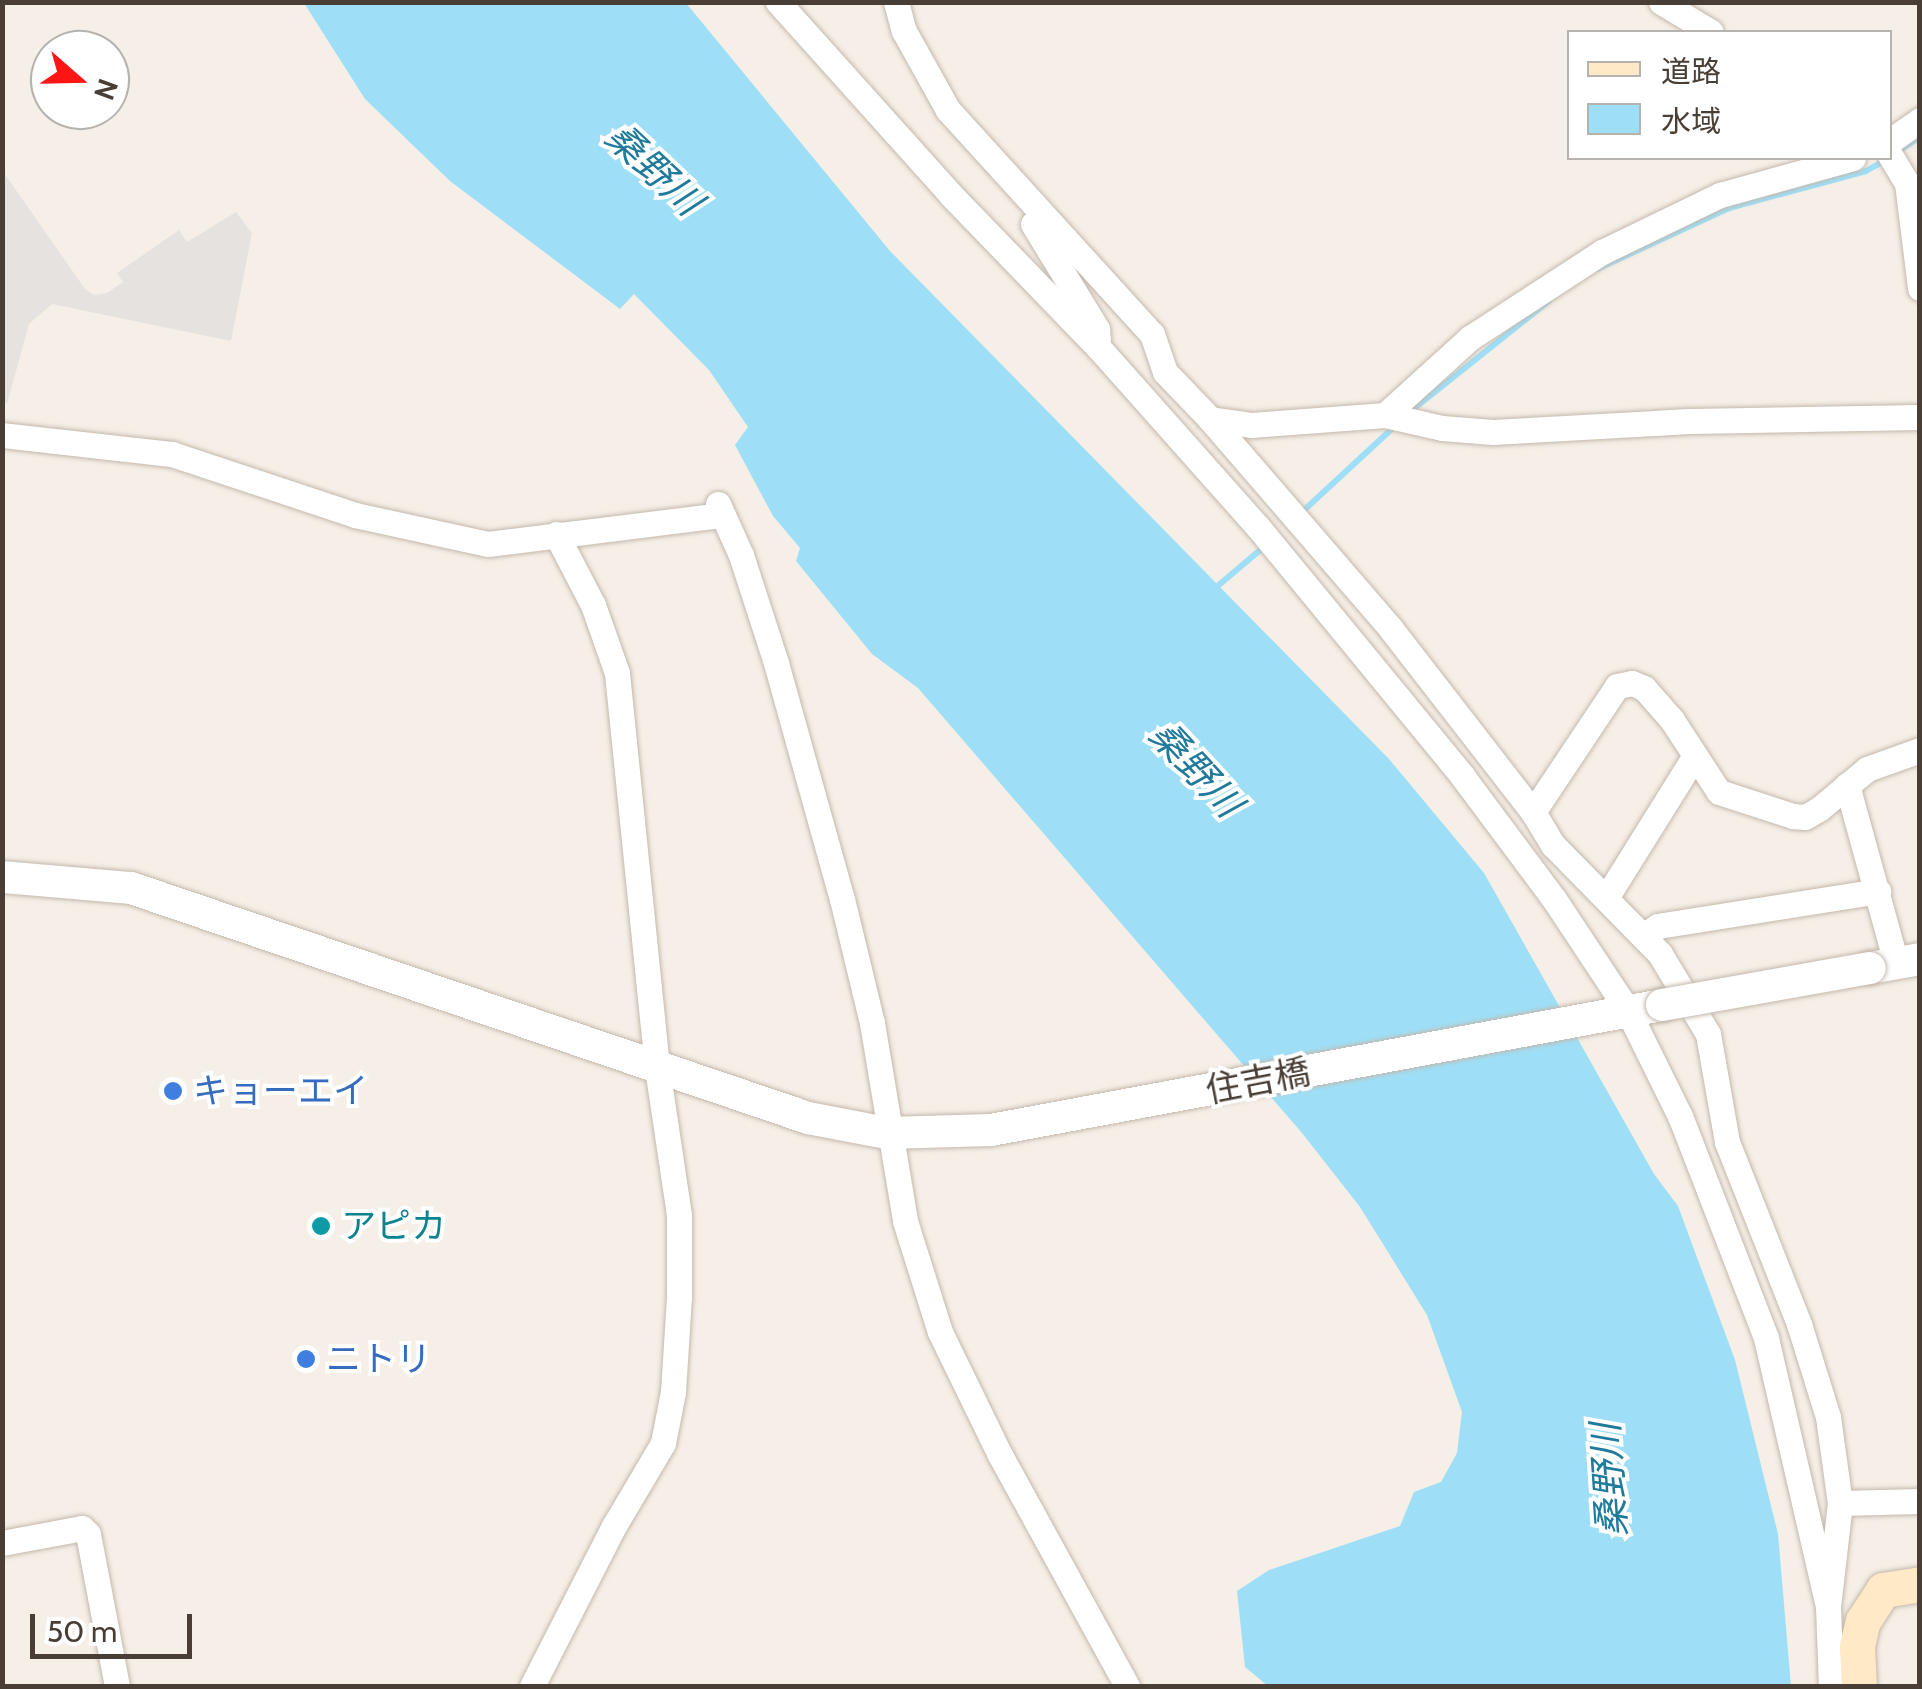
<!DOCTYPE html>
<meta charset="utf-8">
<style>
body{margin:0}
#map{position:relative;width:1922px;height:1689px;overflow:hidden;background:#f5efe7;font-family:Cabin,"Noto Sans JP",sans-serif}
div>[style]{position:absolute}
.parking>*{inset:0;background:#e6e2df}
.water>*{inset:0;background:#9edff7}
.stream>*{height:6px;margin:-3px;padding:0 3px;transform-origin:3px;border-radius:3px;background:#9edff7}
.roads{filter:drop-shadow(0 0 2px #c4b8ac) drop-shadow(0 0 2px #c4b8ac)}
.minor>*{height:25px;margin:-12.5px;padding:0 12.5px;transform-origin:12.5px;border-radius:12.5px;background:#fff}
.tertiary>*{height:32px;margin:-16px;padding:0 16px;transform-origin:16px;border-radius:16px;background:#fff}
.secondary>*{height:35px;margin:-17.5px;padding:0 17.5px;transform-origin:17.5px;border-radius:17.5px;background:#ffe9c7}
.bridges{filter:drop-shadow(0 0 2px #c4b8ac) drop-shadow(0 0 2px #c4b8ac)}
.tertiary-bridge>*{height:32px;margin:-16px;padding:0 16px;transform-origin:16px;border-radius:16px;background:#fff}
.dots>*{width:28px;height:28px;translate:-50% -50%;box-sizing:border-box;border:5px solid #fff;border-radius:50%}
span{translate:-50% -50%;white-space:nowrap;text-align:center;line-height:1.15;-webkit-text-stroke:8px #fff;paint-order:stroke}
.street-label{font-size:35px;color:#493e35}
.shop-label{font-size:35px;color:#366cbe}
.left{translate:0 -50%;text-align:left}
.culture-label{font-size:35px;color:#0d838f}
.water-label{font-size:38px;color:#207a9c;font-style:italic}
.frame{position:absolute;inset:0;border:5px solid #493e35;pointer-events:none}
.legend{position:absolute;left:1567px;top:30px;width:325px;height:130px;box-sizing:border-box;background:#fff;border:2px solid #b6b2ae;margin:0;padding:12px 18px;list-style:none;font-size:30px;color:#493e35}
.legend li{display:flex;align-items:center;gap:20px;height:50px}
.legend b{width:50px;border:2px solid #b6b2ae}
.north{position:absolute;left:30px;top:30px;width:100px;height:100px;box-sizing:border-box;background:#fff;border:2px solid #b6b2ae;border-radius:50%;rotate:110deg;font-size:28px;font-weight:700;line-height:40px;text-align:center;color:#493e35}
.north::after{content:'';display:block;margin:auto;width:35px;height:45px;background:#ff1614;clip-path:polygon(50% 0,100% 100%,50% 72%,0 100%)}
.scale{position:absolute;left:30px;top:1614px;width:162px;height:45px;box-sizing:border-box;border:5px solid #493e35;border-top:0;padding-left:12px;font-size:30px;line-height:35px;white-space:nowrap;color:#493e35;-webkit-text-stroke:8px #fff;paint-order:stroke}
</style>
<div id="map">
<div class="parking">
<div style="clip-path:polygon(2px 170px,85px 289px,94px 295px,107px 293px,123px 282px,117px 273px,179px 230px,187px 242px,236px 212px,252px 233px,231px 341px,52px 304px,29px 324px,7px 404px,3px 402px)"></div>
</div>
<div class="water">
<div style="clip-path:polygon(304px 3px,686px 3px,890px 251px,1389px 759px,1484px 873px,1654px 1174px,1678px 1206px,1735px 1360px,1778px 1534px,1791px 1686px,1268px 1686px,1245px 1667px,1237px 1591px,1269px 1570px,1400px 1526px,1414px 1492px,1441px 1482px,1457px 1453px,1462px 1412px,1427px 1315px,1360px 1207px,1302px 1133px,918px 688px,872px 654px,796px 561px,800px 548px,773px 516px,735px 445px,748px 427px,709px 370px,634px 294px,620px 309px,450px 181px,365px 99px)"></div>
</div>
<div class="stream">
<div style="left:1896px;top:153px;width:29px;rotate:-34deg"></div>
<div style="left:1597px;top:269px;width:145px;rotate:-24.8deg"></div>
<div style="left:1729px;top:208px;width:142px;rotate:-15.1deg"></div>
<div style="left:1866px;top:171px;width:21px;rotate:-29deg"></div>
<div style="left:1411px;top:411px;width:176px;rotate:-38.6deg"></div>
<div style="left:1301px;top:513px;width:127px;rotate:-42.8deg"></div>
<div style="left:1214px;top:589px;width:68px;rotate:-40.2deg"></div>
</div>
<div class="roads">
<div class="minor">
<div style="left:778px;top:2px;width:259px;rotate:48.1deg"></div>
<div style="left:951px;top:195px;width:211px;rotate:46deg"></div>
<div style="left:1098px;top:347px;width:241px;rotate:48.4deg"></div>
<div style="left:1258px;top:527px;width:323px;rotate:50.6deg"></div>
<div style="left:1463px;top:777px;width:152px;rotate:53.3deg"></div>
<div style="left:1554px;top:899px;width:134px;rotate:56.5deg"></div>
<div style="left:1628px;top:1011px;width:117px;rotate:63.7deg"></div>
<div style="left:1680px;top:1116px;width:238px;rotate:68.8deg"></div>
<div style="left:1766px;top:1338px;width:275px;rotate:77deg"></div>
<div style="left:896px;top:2px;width:30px;rotate:75deg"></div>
<div style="left:904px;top:31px;width:90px;rotate:60.9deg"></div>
<div style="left:948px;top:110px;width:303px;rotate:47.7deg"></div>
<div style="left:1152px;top:334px;width:40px;rotate:71.1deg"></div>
<div style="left:1165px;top:372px;width:65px;rotate:46.2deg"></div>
<div style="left:1210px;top:419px;width:41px;rotate:8.3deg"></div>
<div style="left:1251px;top:425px;width:134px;rotate:-4.3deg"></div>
<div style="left:1385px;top:415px;width:58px;rotate:12.8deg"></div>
<div style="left:1442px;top:428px;width:51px;rotate:4.5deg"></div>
<div style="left:1493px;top:432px;width:196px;rotate:-3.2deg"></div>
<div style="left:1689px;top:421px;width:231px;rotate:-1deg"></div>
<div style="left:1661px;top:2px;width:58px;rotate:31deg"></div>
<div style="left:1890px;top:141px;width:37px;rotate:-35deg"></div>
<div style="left:1890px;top:155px;width:33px;rotate:59deg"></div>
<div style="left:1907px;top:183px;width:106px;rotate:82.9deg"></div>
<div style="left:1033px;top:224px;width:123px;rotate:58.6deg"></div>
<div style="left:1097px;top:329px;width:12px;rotate:85deg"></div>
<div style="left:1385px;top:415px;width:115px;rotate:-42.2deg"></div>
<div style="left:1470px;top:338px;width:158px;rotate:-33.1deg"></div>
<div style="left:1602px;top:252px;width:131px;rotate:-25.8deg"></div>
<div style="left:1720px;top:195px;width:138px;rotate:-15.5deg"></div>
<div style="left:1210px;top:419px;width:277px;rotate:49.2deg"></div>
<div style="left:1391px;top:629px;width:232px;rotate:52.2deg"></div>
<div style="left:1533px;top:812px;width:39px;rotate:59deg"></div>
<div style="left:1553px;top:845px;width:153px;rotate:45.5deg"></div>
<div style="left:1660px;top:954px;width:93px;rotate:59deg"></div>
<div style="left:1708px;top:1034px;width:110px;rotate:80deg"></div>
<div style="left:1727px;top:1142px;width:196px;rotate:68.4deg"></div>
<div style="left:1799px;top:1324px;width:97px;rotate:72.7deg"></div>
<div style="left:1828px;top:1417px;width:87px;rotate:82.1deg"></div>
<div style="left:1840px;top:1503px;width:104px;rotate:96.6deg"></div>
<div style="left:1828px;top:1606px;width:80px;rotate:87.9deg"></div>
<div style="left:2px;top:435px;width:171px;rotate:6.4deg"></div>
<div style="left:172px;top:454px;width:193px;rotate:18.4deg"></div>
<div style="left:355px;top:515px;width:136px;rotate:12.3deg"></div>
<div style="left:488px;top:544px;width:236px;rotate:-7.1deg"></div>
<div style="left:718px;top:504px;width:56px;rotate:65.7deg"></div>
<div style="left:741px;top:555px;width:114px;rotate:72deg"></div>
<div style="left:776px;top:663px;width:245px;rotate:74.4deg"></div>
<div style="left:842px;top:899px;width:128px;rotate:76.4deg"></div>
<div style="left:872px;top:1023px;width:201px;rotate:80.5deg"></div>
<div style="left:905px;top:1221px;width:116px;rotate:72.5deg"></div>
<div style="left:940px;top:1332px;width:137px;rotate:64deg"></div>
<div style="left:1000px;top:1455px;width:264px;rotate:61.2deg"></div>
<div style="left:1847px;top:785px;width:185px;rotate:74.6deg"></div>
<div style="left:1533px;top:812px;width:151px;rotate:-56.3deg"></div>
<div style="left:1617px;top:686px;width:15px;rotate:-11deg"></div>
<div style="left:1632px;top:683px;width:13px;rotate:23deg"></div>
<div style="left:1644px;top:688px;width:43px;rotate:48.8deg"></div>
<div style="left:1672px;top:720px;width:86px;rotate:56.9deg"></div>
<div style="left:1719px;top:792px;width:78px;rotate:18deg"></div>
<div style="left:1793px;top:816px;width:12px;rotate:5deg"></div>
<div style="left:1805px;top:817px;width:16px;rotate:-30deg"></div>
<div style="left:1819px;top:809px;width:62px;rotate:-39.8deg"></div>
<div style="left:1867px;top:769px;width:56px;rotate:-19.7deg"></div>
<div style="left:1606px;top:898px;width:166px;rotate:-58deg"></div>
<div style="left:1643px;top:936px;width:18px;rotate:-34deg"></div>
<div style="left:1658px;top:926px;width:223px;rotate:-9deg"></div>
<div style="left:1840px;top:1503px;width:80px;rotate:-1.4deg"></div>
<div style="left:2px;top:1543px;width:81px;rotate:-10.6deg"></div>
<div style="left:82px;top:1528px;width:8px;rotate:45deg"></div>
<div style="left:88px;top:1534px;width:155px;rotate:79.2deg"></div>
<div style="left:532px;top:1686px;width:180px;rotate:-62.9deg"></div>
<div style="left:614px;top:1526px;width:96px;rotate:-59.4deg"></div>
<div style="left:663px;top:1443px;width:52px;rotate:-78.9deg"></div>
<div style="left:673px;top:1392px;width:95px;rotate:-86.4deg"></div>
<div style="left:679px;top:1297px;width:82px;rotate:-90deg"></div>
<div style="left:679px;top:1215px;width:150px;rotate:-98.5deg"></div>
<div style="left:657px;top:1067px;width:396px;rotate:-95.8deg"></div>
<div style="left:617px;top:673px;width:72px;rotate:-109.4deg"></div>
<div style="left:593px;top:605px;width:80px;rotate:-117.5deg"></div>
</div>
<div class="tertiary">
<div style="left:2px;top:877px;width:129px;rotate:4.9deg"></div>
<div style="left:131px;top:888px;width:715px;rotate:18.76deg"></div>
<div style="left:808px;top:1118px;width:80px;rotate:10.8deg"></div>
<div style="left:887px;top:1133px;width:104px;rotate:-1.7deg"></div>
<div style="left:991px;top:1130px;width:683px;rotate:-10.55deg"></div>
<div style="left:1870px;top:968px;width:51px;rotate:-10.2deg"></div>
</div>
<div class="secondary">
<div style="left:1859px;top:1686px;width:40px;rotate:-92.9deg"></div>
<div style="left:1857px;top:1646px;width:26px;rotate:-77deg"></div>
<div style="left:1863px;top:1621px;width:37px;rotate:-57deg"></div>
<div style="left:1883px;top:1590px;width:37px;rotate:-9deg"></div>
</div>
</div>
<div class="bridges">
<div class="tertiary-bridge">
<div style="left:1662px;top:1005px;width:211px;rotate:-10.1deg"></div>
</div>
</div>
<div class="dots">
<div style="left:173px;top:1091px;background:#3f7fe0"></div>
<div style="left:321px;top:1226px;background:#0f9aa8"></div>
<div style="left:306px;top:1359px;background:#3f7fe0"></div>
</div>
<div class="street-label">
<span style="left:1258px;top:1081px;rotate:-11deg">住吉橋</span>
</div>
<div class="shop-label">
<span class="left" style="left:193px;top:1091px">キョーエイ</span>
<span class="left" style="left:326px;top:1359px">ニトリ</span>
</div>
<div class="culture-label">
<span class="left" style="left:341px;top:1226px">アピカ</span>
</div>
<div class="water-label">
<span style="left:654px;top:169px;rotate:43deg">桑野川</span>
<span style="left:1196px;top:769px;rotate:47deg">桑野川</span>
<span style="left:1609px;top:1480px;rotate:-94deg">桑野川</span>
</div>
<div class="frame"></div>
<ul class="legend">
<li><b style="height:12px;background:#ffe9c7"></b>道路</li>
<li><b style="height:28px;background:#9edff7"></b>水域</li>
</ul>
<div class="north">N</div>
<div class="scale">50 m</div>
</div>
